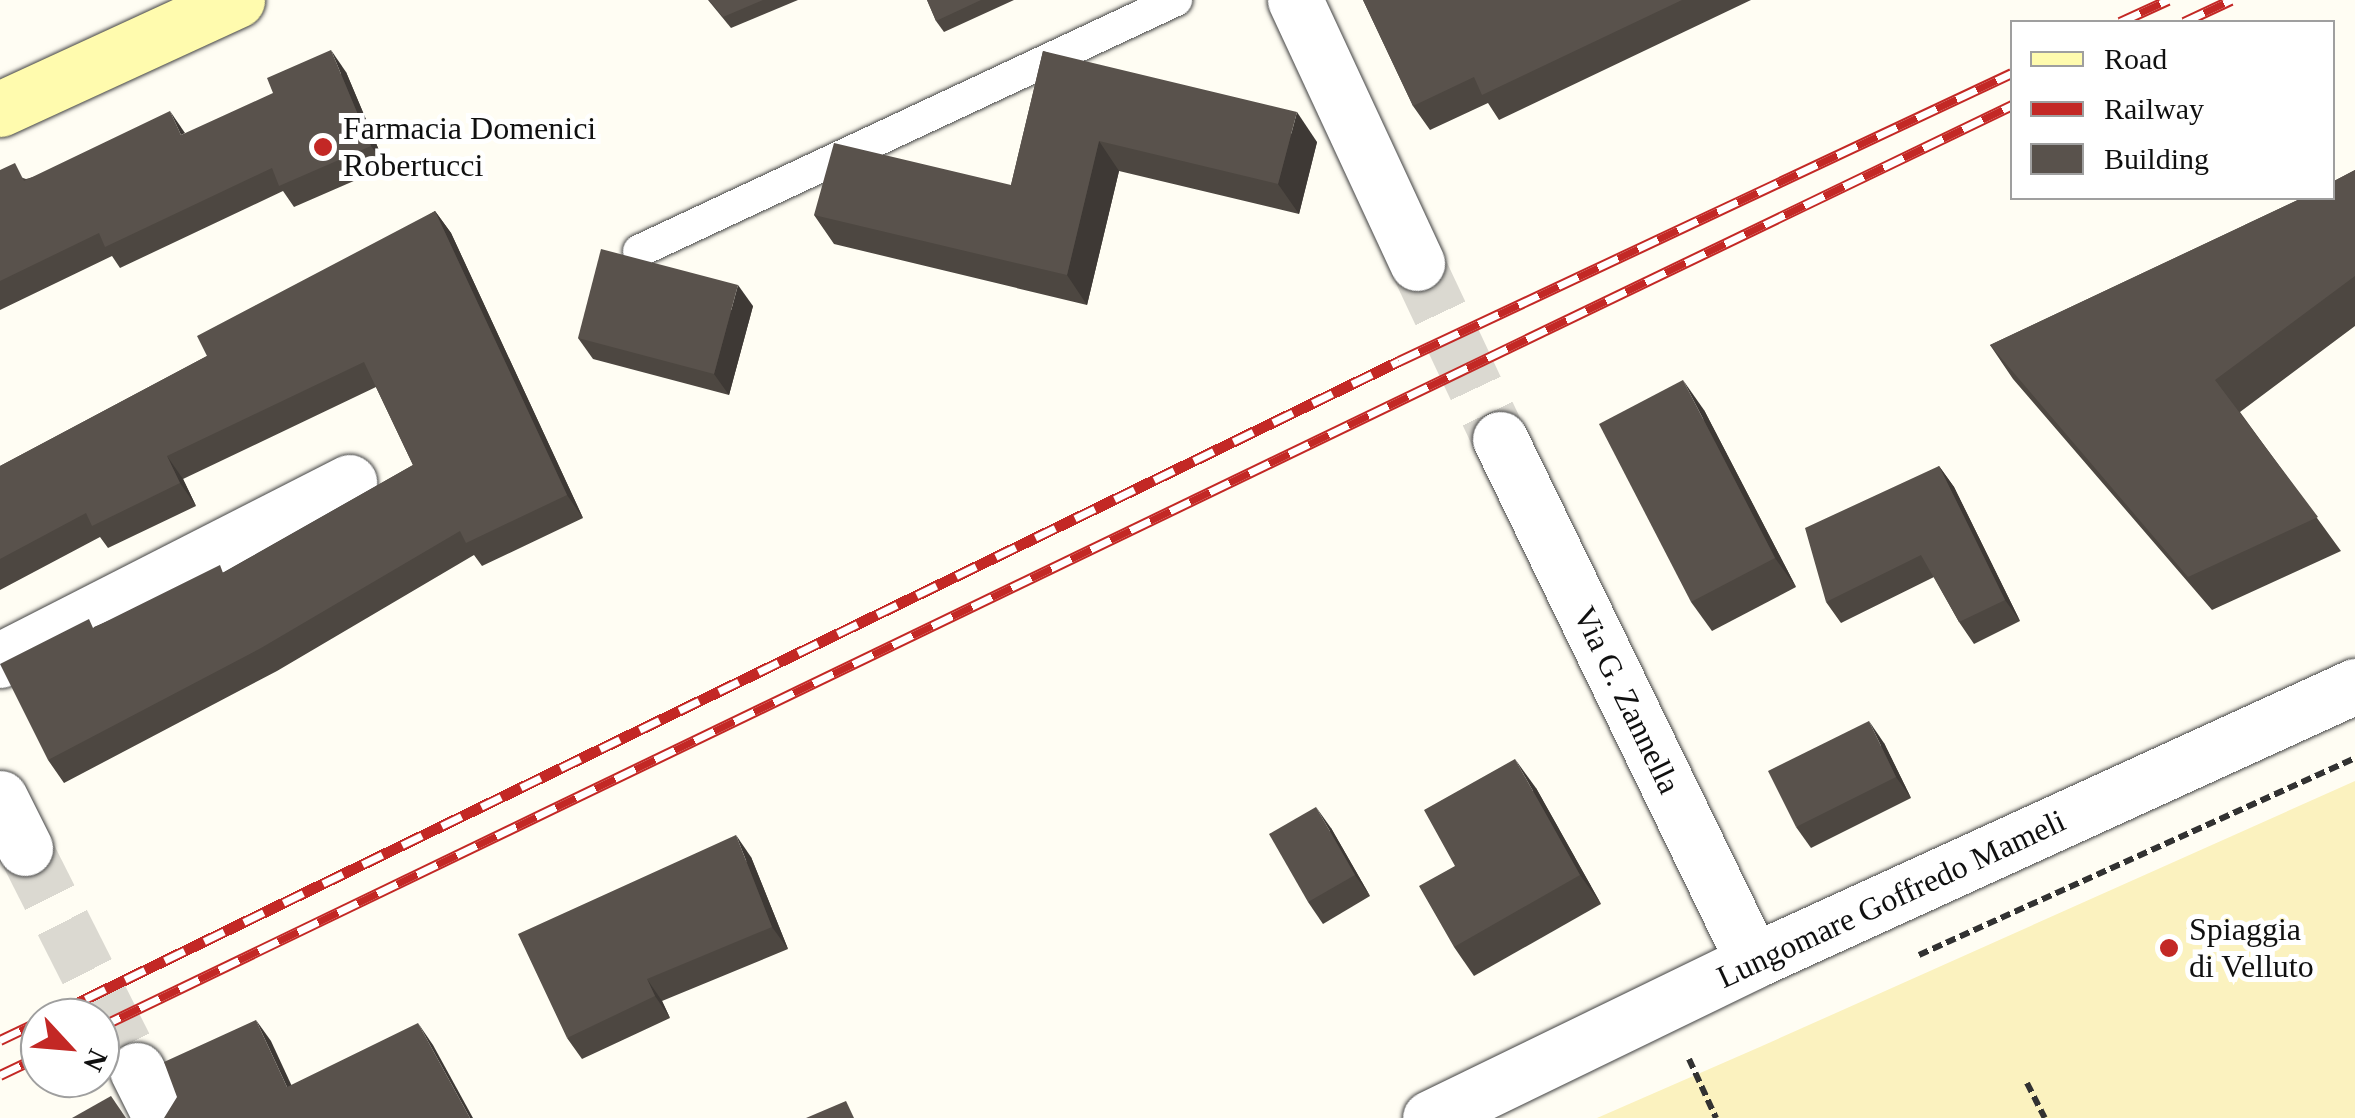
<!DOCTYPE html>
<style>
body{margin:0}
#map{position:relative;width:2355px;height:1118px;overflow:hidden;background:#fffdf3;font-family:Georgia,serif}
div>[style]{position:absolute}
.sand>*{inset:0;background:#fbf2bf}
.street-tunnel>*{height:55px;margin-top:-27.5px;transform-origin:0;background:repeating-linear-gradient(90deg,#dbd9d1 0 55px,transparent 0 83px)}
.path>*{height:6px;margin-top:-3px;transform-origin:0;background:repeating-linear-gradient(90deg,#323232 0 10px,transparent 0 15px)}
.roads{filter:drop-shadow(0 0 2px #434343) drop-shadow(0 0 2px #434343)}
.lane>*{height:32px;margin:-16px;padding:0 16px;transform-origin:16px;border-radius:16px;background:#fff}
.street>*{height:55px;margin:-27.5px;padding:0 27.5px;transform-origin:27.5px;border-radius:27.5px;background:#fff}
.secondary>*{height:55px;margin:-27.5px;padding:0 27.5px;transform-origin:27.5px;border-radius:27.5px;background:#fffbae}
.rail>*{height:11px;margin-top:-5.5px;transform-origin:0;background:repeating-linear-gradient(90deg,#fff 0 22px,#c32825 0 44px);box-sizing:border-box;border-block:2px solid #c32825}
.wall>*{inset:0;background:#4d4741}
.shaded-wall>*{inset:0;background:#3e3935}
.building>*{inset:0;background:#59524c}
.dots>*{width:28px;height:28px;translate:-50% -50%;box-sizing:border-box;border:5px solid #fff;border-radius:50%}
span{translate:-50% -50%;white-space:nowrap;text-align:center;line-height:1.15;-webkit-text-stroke:10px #fff;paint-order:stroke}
.poi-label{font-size:32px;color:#101010}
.left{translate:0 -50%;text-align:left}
.street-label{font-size:32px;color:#101010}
.legend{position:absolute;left:2010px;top:20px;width:325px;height:180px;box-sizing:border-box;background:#fff;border:2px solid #9f9f9f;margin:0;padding:12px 18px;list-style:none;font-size:30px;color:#101010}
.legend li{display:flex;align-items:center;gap:20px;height:50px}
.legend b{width:50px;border:2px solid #9f9f9f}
.north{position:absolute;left:20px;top:998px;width:100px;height:100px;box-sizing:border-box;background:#fff;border:2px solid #9f9f9f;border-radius:50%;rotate:116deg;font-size:28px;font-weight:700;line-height:40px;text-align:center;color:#101010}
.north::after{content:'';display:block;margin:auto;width:35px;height:45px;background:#c32825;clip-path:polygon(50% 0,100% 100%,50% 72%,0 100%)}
</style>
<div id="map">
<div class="sand">
<div style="clip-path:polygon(2355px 781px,2355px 1118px,1597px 1118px,1762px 1046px)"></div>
</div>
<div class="street-tunnel">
<div style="left:1417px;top:263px;width:195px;rotate:64.8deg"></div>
<div style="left:25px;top:848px;width:249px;rotate:63.2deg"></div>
</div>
<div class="path">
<div style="left:1919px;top:955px;width:478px;rotate:-24.3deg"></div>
<div style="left:1689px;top:1059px;width:65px;rotate:65.4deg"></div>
<div style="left:2027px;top:1083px;width:39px;rotate:63deg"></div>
</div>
<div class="roads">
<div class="lane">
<div style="left:639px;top:251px;width:593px;rotate:-25.05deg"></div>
</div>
<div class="street">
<div style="left:1295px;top:0;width:290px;rotate:65.1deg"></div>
<div style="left:1500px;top:439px;width:580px;rotate:64.14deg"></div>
<div style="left:0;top:660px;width:392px;rotate:-27deg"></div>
<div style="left:0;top:798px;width:56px;rotate:63.4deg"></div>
<div style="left:137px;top:1070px;width:54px;rotate:63.4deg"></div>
<div style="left:1430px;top:1118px;width:359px;rotate:-25.9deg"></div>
<div style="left:1753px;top:961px;width:662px;rotate:-24.55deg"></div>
</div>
<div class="secondary">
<div style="left:0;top:109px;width:261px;rotate:-24.7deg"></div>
</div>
</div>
<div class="rail">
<div style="left:2120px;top:22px;width:53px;rotate:-24.6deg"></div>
<div style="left:2184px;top:22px;width:52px;rotate:-25.1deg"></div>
<div style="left:46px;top:1018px;width:1504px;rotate:-25.9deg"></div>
<div style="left:1399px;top:361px;width:677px;rotate:-25.17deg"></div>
<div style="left:100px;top:1027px;width:2123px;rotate:-25.74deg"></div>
<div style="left:0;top:1040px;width:44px;rotate:-25.4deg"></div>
<div style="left:0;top:1075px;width:44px;rotate:-25.4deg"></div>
</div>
<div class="wall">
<div style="clip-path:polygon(708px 0,798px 0,731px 28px)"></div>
<div style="clip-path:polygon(927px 0,1014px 0,944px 32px,936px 21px)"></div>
<div style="clip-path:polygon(1363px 0,1751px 0,1499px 120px,1488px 103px,1430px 130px,1413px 106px)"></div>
<div style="clip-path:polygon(1043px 51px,1317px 142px,1299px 214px,1119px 171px,1087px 305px,834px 244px,814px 215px,1011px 185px)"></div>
<div style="clip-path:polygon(346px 72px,386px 167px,294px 207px,283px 191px,120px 268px,112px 256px,0 310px,0 170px,26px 179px,186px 134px)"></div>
<div style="clip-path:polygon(2355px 170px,2355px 326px,2240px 412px,2341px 551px,2212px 610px,2013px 379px,1990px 345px,2302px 198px)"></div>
<div style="clip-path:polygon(435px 211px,451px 233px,583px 518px,482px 566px,474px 555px,277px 671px,64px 783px,48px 760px,94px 627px,224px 572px,413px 465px,376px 387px,183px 479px,196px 506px,108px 548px,100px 537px,0 590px,0 466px,207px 356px)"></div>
<div style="clip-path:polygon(753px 306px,729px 395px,593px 359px,578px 338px)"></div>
<div style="clip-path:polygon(1704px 410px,1796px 587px,1712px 631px,1691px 602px)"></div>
<div style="clip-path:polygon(1939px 466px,1954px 487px,2020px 621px,1974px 644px,1959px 622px,1934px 577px,1841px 623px,1826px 602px)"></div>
<div style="clip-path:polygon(1884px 743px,1911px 798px,1811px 848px,1796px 827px)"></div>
<div style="clip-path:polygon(1536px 788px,1601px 904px,1474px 976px,1454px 947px,1455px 866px)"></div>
<div style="clip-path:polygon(1331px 828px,1370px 896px,1323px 924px,1308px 902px)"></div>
<div style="clip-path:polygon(751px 857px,788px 949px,662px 1001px,670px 1018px,582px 1059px,567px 1038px)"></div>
</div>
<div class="shaded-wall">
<div style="clip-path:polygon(331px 50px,346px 72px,386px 167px,371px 146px)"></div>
<div style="clip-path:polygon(170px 111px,185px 133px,181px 135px)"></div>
<div style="clip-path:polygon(1297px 112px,1317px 142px,1299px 214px,1278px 184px)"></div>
<div style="clip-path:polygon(1099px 141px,1119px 171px,1087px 305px,1067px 275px)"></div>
<div style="clip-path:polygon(435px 211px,451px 233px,583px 518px,567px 495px)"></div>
<div style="clip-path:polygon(738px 285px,753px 306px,729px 395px,714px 374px)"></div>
<div style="clip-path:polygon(1683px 380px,1704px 410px,1796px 587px,1775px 558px)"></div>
<div style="clip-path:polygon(167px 456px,183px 479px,196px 506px,180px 483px)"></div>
<div style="clip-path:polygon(1939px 466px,1954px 487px,2020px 621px,2005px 600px)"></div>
<div style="clip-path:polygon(1869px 721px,1884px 743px,1911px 798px,1896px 777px)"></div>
<div style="clip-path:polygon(1515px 759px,1536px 788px,1601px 904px,1580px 875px)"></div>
<div style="clip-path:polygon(1316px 807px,1331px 828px,1370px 896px,1355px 875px)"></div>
<div style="clip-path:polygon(736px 835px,751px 857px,788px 949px,772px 927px)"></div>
<div style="clip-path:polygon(647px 979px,662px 1001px,670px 1018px,655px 996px)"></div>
<div style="clip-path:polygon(256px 1020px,271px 1041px,302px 1108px,287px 1087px)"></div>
<div style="clip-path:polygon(418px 1023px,433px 1045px,473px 1118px,470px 1118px)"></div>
</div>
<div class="building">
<div style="clip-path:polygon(709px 0,763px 0,723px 17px)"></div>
<div style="clip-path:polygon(927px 0,981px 0,936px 21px)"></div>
<div style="clip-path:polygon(1363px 0,1682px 0,1482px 95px,1474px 77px,1413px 106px)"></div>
<div style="clip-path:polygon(331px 50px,371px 146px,279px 186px,272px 168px,105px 247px,99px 233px,0 281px,0 170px,15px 163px,24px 181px,170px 111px,181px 135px,273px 93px,267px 78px)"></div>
<div style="clip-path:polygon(1043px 51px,1297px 112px,1278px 184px,1099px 141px,1067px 275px,814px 215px,834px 143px,1011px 185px)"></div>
<div style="clip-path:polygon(2355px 170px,2355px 276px,2215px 380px,2318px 517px,2188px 577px,1990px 345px,2302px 198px,2332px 198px,2332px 182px)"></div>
<div style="clip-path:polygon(435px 211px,567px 495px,466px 543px,460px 531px,261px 648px,48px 760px,0 664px,89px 619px,93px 628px,220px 565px,223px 573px,413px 465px,364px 362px,167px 456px,180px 483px,92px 526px,86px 513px,0 559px,0 466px,207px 356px,197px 336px)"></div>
<div style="clip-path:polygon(601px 249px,738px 285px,714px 374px,578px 338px)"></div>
<div style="clip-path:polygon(1683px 380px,1775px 558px,1691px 602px,1599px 424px)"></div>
<div style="clip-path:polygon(1939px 466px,2005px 600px,1959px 622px,1921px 555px,1826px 602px,1805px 528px)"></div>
<div style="clip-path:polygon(1869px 721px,1896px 777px,1796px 827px,1768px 771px)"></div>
<div style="clip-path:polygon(1515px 759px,1580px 875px,1454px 947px,1419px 886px,1455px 866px,1424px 810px)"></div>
<div style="clip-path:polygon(1316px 807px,1355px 875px,1308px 902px,1269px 834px)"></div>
<div style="clip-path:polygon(736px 835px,772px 927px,647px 979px,655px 996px,567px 1038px,518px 934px)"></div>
<div style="clip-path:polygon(256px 1020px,287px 1087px,418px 1023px,470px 1118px,164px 1118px,177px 1097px,164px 1062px)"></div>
<div style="clip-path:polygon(111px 1096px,126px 1118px,72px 1118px)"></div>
<div style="clip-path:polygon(846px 1101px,854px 1118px,806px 1118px)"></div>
</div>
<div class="dots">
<div style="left:323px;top:147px;background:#c32825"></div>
<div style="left:2169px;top:948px;background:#c32825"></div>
</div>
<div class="poi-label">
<span class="left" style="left:343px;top:147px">Farmacia Domenici<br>Robertucci</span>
<span class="left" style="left:2189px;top:948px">Spiaggia<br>di Velluto</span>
</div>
<div class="street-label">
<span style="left:1627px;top:700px;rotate:64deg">Via G. Zannella</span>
<span style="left:1891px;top:899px;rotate:-25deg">Lungomare Goffredo Mameli</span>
</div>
<ul class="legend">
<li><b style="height:12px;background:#fffbae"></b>Road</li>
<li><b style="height:12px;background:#c32825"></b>Railway</li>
<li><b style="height:28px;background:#59524c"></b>Building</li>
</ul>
<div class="north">N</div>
</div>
